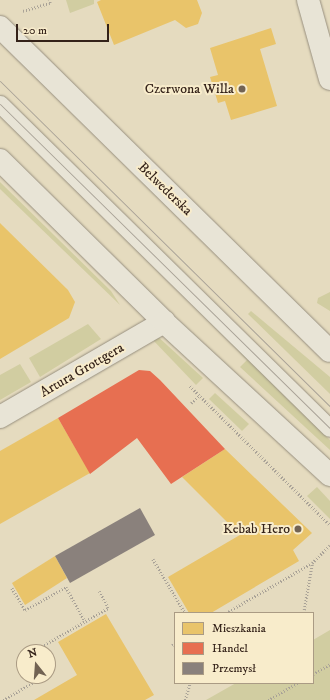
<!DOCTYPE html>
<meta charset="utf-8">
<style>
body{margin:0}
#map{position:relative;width:330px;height:700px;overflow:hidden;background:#e5dbbf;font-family:"IM FELL DW Pica",serif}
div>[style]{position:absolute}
.green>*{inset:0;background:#d1cda1}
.homes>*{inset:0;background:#e9c46a}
.shops>*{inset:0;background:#e76f51}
.industry>*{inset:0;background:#8a817c}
.path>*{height:2.5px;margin-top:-1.25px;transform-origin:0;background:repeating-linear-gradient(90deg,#a9a297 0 1px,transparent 0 3px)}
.roads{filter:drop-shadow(0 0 1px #978f7f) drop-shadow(0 0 1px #978f7f)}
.service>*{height:17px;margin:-8.5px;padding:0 8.5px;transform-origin:8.5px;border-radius:8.5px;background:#e8e4d6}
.minor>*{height:22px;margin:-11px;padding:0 11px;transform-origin:11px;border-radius:11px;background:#e8e4d6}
.secondary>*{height:22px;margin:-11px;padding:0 11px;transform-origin:11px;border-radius:11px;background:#e8e4d6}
.tram>*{height:1px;margin:-0.5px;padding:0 0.5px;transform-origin:0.5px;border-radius:0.5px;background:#a9a297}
.dots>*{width:11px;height:11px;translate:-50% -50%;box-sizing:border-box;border:2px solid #f8eccb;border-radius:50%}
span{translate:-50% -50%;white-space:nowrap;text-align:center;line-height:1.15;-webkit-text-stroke:4px #f8eccb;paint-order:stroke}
.poi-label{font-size:14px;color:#342219}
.right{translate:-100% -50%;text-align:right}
.street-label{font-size:14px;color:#342219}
.legend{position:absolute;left:174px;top:612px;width:140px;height:72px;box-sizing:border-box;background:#f8eccb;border:1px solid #aa9b84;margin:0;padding:5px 7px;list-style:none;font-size:12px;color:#342219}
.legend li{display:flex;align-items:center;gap:8px;height:20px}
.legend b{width:20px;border:1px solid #aa9b84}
.north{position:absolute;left:16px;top:644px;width:40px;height:40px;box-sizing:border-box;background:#f8eccb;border:1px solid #aa9b84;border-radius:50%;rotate:343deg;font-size:11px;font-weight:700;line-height:16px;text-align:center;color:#342219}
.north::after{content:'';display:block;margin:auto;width:14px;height:18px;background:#726353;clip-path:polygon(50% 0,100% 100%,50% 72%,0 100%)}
.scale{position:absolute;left:16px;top:24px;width:93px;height:18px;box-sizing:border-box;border:2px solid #342219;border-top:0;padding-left:5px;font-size:12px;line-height:14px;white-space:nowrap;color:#342219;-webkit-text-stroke:3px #f8eccb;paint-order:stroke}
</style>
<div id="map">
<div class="green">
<div style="clip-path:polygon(66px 0,94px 0,94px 4px,70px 13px)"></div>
<div style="clip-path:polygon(0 182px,111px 291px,120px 305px,0 189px)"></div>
<div style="clip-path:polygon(330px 292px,330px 311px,317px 303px,318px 298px)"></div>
<div style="clip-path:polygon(194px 306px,330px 440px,330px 450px,240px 367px,247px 360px)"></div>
<div style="clip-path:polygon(251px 311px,330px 377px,330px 394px,248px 314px)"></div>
<div style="clip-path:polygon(88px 324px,101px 339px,40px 377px,29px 358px)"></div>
<div style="clip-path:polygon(155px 334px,203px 378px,196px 385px,151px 338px)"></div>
<div style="clip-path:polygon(20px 364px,31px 382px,0 400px,0 375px)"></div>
<div style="clip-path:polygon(215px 393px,249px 424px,242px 431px,209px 399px)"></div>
<div style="clip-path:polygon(317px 487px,330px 501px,330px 519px,307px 496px)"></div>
<div style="clip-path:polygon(330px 630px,330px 700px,206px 700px,236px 683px,313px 683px,313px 640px)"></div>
</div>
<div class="homes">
<div style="clip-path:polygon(101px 0,197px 0,202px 13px,198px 24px,186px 28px,175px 20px,114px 45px,97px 2px)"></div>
<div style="clip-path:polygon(271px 28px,276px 44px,260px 49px,277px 106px,231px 120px,225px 101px,218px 103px,210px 77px,218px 75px,210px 48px)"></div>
<div style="clip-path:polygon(0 223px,68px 290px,75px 302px,69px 318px,0 359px)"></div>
<div style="clip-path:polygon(58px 418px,90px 473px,0 524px,0 451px)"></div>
<div style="clip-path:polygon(225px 449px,312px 533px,293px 550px,299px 561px,211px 613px,189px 613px,168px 577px,245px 532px,241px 526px,235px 530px,182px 477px)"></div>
<div style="clip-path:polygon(55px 556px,67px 578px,25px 605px,12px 583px)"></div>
<div style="clip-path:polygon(106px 614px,154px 695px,145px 700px,34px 700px,77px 675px,58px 642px)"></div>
</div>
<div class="shops">
<div style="clip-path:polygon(139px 370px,150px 371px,160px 380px,225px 449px,171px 484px,137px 438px,90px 474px,58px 418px)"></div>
</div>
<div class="industry">
<div style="clip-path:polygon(140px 508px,155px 535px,70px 583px,55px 556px)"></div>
</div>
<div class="path">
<div style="left:23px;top:11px;width:28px;rotate:-17deg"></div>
<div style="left:50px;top:3px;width:3px;rotate:-108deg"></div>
<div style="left:190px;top:386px;width:197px;rotate:44.8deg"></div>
<div style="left:191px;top:403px;width:12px;rotate:-42deg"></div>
<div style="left:153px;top:559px;width:63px;rotate:59.3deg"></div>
<div style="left:12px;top:588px;width:26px;rotate:59deg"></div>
<div style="left:25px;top:610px;width:47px;rotate:-29.3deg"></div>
<div style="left:66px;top:587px;width:39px;rotate:61deg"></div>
<div style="left:304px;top:610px;width:47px;rotate:-80.1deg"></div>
<div style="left:226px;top:613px;width:99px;rotate:-30.2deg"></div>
<div style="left:312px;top:563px;width:25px;rotate:-45deg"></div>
<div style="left:172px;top:645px;width:4px;rotate:-34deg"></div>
<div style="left:40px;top:652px;width:4px;rotate:-104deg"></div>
<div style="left:39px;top:648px;width:80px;rotate:-30.1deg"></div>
<div style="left:108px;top:608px;width:19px;rotate:-118deg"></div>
<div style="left:313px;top:674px;width:20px;rotate:-30deg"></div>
<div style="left:3px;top:700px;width:48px;rotate:-30.3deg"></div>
<div style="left:185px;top:700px;width:18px;rotate:-74deg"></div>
<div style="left:268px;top:700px;width:34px;rotate:-30deg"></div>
</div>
<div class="roads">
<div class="service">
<div style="left:0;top:104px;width:462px;rotate:44.5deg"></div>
</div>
<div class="minor">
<div style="left:308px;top:0;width:82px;rotate:74.4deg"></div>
<div style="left:0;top:417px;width:190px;rotate:-30.1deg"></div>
</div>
<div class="secondary">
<div style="left:0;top:27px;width:462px;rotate:44.5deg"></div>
<div style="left:0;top:160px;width:231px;rotate:44.6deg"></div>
<div style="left:164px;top:322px;width:226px;rotate:42.7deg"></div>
</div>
</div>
<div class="tram">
<div style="left:0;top:81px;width:463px;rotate:44.6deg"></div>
<div style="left:0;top:104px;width:462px;rotate:44.5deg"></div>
</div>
<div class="dots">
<div style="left:242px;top:89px;background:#726353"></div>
<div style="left:298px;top:529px;background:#726353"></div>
</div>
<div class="poi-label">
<span class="right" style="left:234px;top:89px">Czerwona Willa</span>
<span class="right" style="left:290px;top:529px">Kebab Hero</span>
</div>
<div class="street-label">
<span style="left:165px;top:189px;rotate:44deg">Belwederska</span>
<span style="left:82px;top:370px;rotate:-30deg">Artura Grottgera</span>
</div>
<ul class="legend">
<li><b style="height:11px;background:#e9c46a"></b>Mieszkania</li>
<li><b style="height:11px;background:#e76f51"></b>Handel</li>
<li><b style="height:11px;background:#8a817c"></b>Przemysł</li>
</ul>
<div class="north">N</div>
<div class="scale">20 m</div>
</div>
